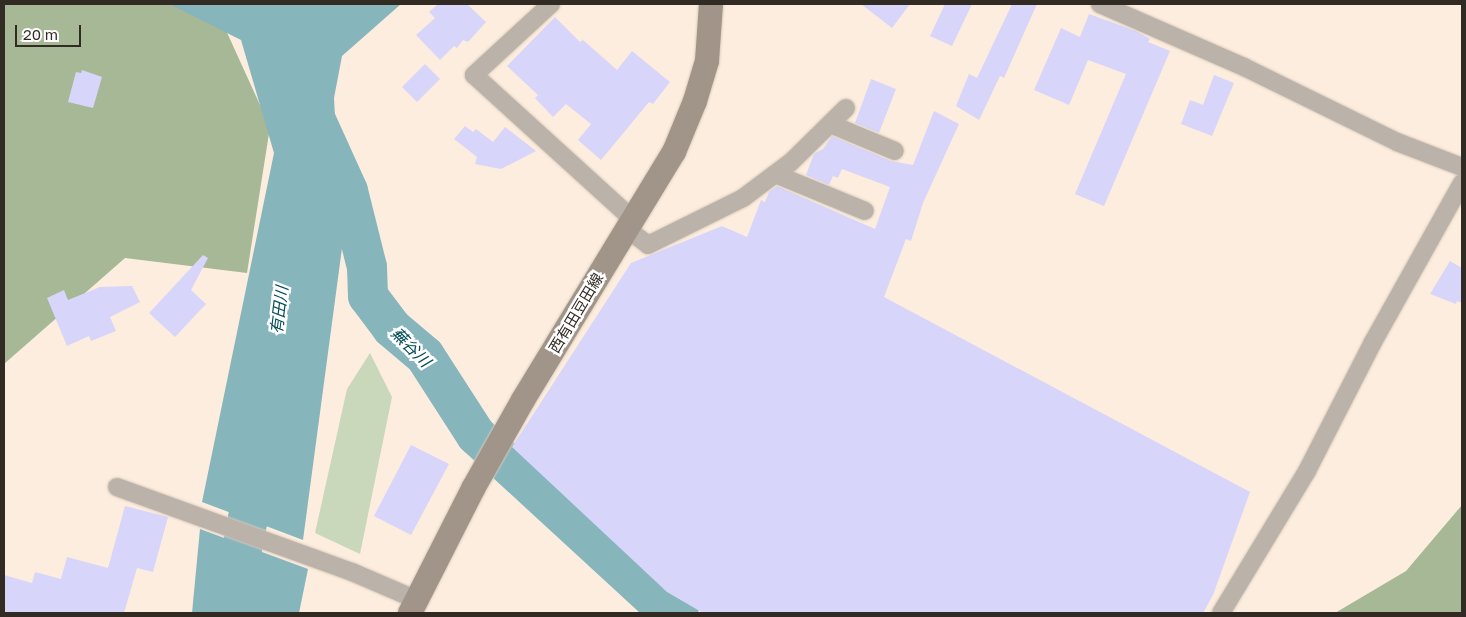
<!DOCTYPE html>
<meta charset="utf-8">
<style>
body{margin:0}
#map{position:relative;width:1466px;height:617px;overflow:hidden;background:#fdedde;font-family:"Golos Text","Noto Sans JP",sans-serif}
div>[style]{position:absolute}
.green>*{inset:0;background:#c9d7bb}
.forest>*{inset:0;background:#a7b896}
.water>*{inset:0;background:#86b5bc}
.river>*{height:40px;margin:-20px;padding:0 20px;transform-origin:20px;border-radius:20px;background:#86b5bc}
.building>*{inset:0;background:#d7d5fa}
.roads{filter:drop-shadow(0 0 1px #d8cabc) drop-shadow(0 0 1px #d8cabc)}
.street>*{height:18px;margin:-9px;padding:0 9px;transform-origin:9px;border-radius:9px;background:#bbb3aa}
.secondary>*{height:24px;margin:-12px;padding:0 12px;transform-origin:12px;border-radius:12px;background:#a09588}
span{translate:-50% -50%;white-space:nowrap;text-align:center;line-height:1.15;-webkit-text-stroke:5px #fff;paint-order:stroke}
.street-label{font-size:15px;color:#322b23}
.water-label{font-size:16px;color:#014b54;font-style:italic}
.frame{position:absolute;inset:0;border:5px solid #322b23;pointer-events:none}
.scale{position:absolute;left:15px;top:25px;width:66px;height:22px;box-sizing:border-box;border:2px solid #322b23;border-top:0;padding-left:6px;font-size:15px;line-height:18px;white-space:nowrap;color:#322b23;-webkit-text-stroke:4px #fff;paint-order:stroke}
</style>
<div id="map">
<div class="green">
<div style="clip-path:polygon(370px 353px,392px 397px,360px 554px,315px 533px,347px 389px)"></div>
</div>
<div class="forest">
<div style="clip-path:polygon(4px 4px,214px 4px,270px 127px,247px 273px,125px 258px,4px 364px)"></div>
<div style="clip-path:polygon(1462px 505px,1462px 613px,1335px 613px,1406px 571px)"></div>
</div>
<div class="water">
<div style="clip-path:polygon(169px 4px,401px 4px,342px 56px,334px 98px,342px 248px,303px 540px,202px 502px,274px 153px,241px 40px)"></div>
<div style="clip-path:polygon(200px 529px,308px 569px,299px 613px,192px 613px)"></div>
</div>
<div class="river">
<div style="left:314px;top:116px;width:82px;rotate:65.6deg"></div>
<div style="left:348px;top:191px;width:78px;rotate:76deg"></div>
<div style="left:367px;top:267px;width:29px;rotate:88deg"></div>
<div style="left:368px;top:296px;width:40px;rotate:53deg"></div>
<div style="left:392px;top:328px;width:43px;rotate:40.3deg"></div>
<div style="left:425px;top:356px;width:94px;rotate:57.2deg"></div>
<div style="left:476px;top:435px;width:248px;rotate:42.6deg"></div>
<div style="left:659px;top:603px;width:22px;rotate:27deg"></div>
<div style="left:230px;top:613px;width:151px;rotate:-79.3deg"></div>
</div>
<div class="building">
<div style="clip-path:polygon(438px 4px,467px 4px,486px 22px,468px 42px,463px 40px,457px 48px,454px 46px,440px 60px,416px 35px,435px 18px,429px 12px)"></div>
<div style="clip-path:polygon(861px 4px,910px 4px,892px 28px)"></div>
<div style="clip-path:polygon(945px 4px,972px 4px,952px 46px,930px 36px)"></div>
<div style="clip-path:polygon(1012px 4px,1037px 4px,1004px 78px,1000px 76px,979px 120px,956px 106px,969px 74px,977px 78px)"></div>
<div style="clip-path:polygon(1089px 14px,1136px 31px,1150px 39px,1148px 42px,1170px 51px,1104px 206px,1075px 194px,1126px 74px,1088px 60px,1069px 105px,1034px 90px,1061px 28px,1080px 37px)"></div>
<div style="clip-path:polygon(555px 17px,580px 42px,583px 40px,617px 70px,632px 51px,670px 82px,653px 104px,649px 102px,601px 160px,578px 140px,591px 124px,566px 104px,553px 117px,535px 98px,538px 95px,507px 66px)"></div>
<div style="clip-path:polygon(425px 64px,440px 79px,417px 102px,402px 87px)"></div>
<div style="clip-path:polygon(82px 70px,102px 77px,93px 108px,68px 102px,76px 72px,81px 73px)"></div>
<div style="clip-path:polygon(1214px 75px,1234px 83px,1212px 136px,1181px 124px,1190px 100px,1203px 105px)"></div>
<div style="clip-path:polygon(871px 79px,896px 89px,879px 133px,855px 123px)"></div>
<div style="clip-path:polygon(934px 111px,959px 124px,923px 203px,911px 241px,906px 239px,884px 297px,1250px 492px,1213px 595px,1203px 613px,703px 613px,667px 592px,512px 447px,631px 263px,722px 226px,747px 237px,761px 200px,765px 202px,769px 192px,777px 186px,875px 229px,890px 187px,842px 169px,838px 178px,833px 176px,829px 185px,806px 175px,814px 154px,823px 149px,832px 136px,891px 161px,913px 165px)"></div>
<div style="clip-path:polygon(465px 126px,473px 132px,476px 129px,493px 142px,505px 127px,536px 151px,501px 169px,475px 164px,477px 157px,454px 139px)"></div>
<div style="clip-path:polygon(203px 255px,208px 258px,191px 290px,206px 304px,175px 337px,149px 313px)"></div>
<div style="clip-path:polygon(1450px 261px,1462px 268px,1462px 303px,1457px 301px,1456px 304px,1430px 294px)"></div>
<div style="clip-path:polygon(132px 286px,140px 302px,110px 317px,116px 331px,91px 341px,89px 336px,67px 346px,47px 298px,64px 290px,68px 300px,100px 287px)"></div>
<div style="clip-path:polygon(411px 445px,449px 464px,411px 535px,374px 516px)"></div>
<div style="clip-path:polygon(125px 506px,168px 517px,153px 572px,137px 568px,124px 613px,4px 613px,4px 575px,32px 583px,35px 572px,61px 579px,67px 557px,108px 568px)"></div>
</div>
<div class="roads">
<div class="street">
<div style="left:551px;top:4px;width:105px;rotate:137.3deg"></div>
<div style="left:474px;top:75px;width:214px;rotate:42.3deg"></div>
<div style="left:1100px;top:4px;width:157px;rotate:23.6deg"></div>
<div style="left:1244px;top:67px;width:170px;rotate:26.1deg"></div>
<div style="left:1397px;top:142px;width:70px;rotate:21deg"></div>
<div style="left:830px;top:124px;width:70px;rotate:22.6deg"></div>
<div style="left:775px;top:174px;width:97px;rotate:22.3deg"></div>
<div style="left:627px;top:229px;width:26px;rotate:37deg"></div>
<div style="left:648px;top:245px;width:106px;rotate:-26.3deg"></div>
<div style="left:743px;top:198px;width:60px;rotate:-36.9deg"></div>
<div style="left:791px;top:162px;width:77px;rotate:-44.5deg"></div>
<div style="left:117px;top:487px;width:250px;rotate:19.9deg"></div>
<div style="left:352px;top:572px;width:71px;rotate:23.3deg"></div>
<div style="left:1221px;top:613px;width:166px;rotate:-58.8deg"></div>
<div style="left:1307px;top:471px;width:145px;rotate:-62.9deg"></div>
<div style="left:1373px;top:342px;width:182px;rotate:-60.8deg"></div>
</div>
<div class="secondary">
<div style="left:410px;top:613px;width:141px;rotate:-63.1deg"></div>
<div style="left:474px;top:487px;width:100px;rotate:-60.6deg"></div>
<div style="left:523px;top:400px;width:290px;rotate:-58.7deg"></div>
<div style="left:674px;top:152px;width:55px;rotate:-67.6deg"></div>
<div style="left:695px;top:101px;width:42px;rotate:-73.3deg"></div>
<div style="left:707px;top:61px;width:57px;rotate:-86deg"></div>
</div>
</div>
<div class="street-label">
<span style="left:576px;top:313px;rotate:-59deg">西有田豆田線</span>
</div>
<div class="water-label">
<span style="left:279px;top:310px;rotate:-83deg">有田川</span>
<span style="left:411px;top:347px;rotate:45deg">蕪谷川</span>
</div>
<div class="frame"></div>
<div class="scale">20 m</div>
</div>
